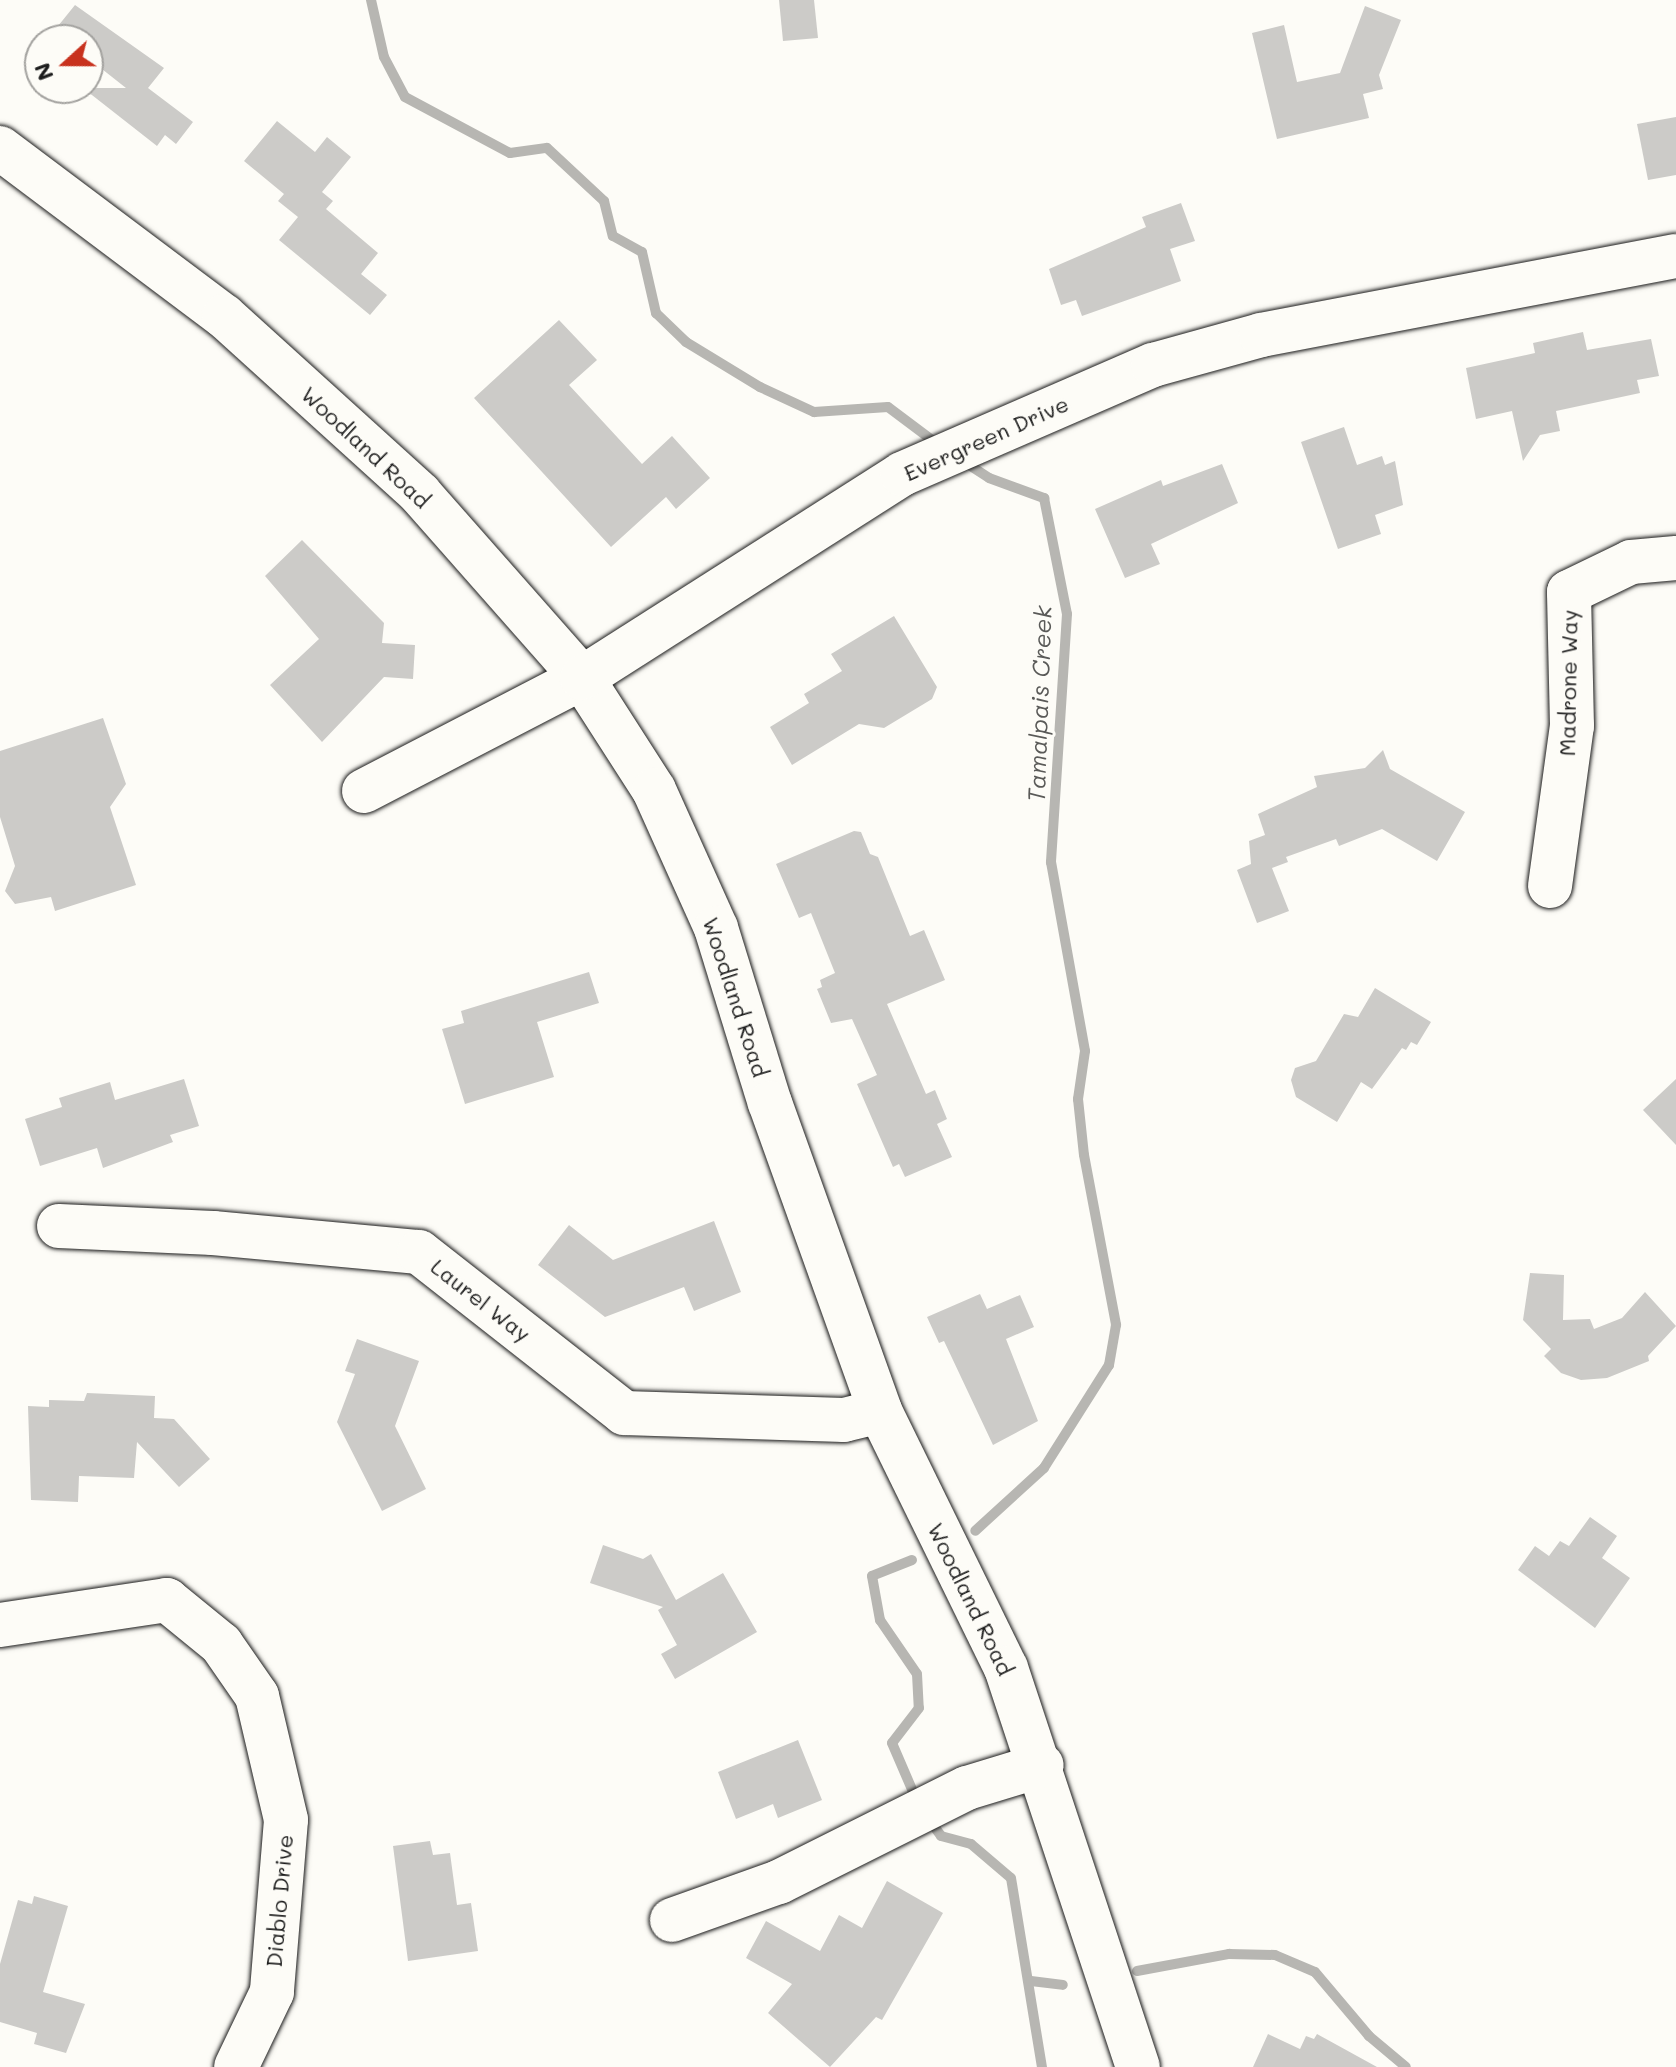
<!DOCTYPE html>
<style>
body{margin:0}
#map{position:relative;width:1676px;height:2067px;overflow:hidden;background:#fdfcf7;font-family:Mali,sans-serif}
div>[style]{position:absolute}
.stream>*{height:10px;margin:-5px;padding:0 5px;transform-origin:5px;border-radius:5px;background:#b7b6b2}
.building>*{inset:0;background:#cccbc8}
.roads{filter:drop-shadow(0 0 2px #1c1c1c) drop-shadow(0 0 2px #1c1c1c)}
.minor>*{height:44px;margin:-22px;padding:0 22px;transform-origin:22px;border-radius:22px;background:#fdfcf7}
span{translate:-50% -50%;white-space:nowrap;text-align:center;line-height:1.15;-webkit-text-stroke:6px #fdfcf7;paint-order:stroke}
.street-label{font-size:22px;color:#1c1c1c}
.water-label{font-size:24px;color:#5a5a58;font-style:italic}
.north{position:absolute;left:24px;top:24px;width:80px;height:80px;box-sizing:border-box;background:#fdfcf7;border:2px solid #a3a29f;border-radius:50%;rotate:249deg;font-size:22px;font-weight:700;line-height:32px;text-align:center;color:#1c1c1c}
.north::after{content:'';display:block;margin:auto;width:28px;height:36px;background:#c8321e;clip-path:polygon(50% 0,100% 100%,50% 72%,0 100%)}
</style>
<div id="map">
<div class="stream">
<div style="left:371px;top:0;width:58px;rotate:77.2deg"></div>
<div style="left:384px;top:57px;width:45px;rotate:62.3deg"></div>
<div style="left:405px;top:97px;width:119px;rotate:28.1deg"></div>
<div style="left:510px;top:153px;width:37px;rotate:-8deg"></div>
<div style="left:547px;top:148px;width:78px;rotate:42.9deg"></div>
<div style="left:604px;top:201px;width:36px;rotate:76deg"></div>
<div style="left:613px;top:236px;width:33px;rotate:29deg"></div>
<div style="left:642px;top:252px;width:63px;rotate:77.1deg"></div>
<div style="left:656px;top:313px;width:42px;rotate:44deg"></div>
<div style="left:686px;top:342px;width:87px;rotate:31.3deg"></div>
<div style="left:760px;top:387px;width:60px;rotate:24.8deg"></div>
<div style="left:814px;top:412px;width:74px;rotate:-3.9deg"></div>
<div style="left:888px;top:407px;width:65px;rotate:36.9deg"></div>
<div style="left:963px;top:461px;width:31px;rotate:33deg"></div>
<div style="left:989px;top:478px;width:59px;rotate:20deg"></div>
<div style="left:1044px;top:498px;width:118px;rotate:78.8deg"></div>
<div style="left:1067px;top:614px;width:249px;rotate:93.7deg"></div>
<div style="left:1051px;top:862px;width:192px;rotate:79.8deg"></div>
<div style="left:1085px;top:1051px;width:49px;rotate:98.3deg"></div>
<div style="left:1078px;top:1099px;width:56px;rotate:83.9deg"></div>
<div style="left:1084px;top:1155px;width:173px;rotate:79.3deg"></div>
<div style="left:1116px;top:1325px;width:41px;rotate:99.9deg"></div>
<div style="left:1109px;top:1365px;width:122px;rotate:122.3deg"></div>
<div style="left:1044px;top:1468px;width:93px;rotate:137.6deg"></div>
<div style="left:912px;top:1560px;width:43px;rotate:158.2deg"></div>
<div style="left:872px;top:1576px;width:45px;rotate:79.7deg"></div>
<div style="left:880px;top:1620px;width:65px;rotate:55.6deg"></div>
<div style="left:917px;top:1674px;width:34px;rotate:87deg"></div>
<div style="left:919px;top:1708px;width:44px;rotate:127.6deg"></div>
<div style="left:892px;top:1743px;width:63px;rotate:66.7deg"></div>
<div style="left:928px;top:1818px;width:22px;rotate:54deg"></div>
<div style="left:941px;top:1836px;width:31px;rotate:15deg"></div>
<div style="left:971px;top:1844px;width:52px;rotate:40.4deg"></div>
<div style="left:1011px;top:1878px;width:192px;rotate:80.7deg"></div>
<div style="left:1137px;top:1971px;width:94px;rotate:-10.5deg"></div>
<div style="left:1229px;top:1954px;width:46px;rotate:1.2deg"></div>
<div style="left:1275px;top:1955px;width:43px;rotate:23deg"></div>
<div style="left:1315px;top:1972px;width:84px;rotate:49.8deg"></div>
<div style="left:1369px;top:2036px;width:48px;rotate:40deg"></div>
<div style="left:1031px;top:1981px;width:32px;rotate:7deg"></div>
</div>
<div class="building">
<div style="clip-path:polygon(779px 0,814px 0,818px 38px,783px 41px)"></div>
<div style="clip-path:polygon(75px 5px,164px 68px,148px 88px,193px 122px,176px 144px,165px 135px,157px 146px,83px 88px,126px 88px,88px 58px,88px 40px,66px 40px,54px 31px)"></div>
<div style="clip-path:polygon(1365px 6px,1401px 20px,1379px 75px,1383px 89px,1363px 94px,1369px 118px,1277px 139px,1252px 33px,1284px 25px,1297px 82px,1340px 73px)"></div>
<div style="clip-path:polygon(1676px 117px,1676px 175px,1648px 180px,1637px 124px)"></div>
<div style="clip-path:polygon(277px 121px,315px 152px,327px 137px,351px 157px,322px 192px,333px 201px,326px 209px,378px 253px,361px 274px,387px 295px,370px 315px,279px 240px,298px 217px,278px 201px,284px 194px,244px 161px)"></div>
<div style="clip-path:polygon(1181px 203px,1195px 241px,1170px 249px,1181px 281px,1082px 316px,1076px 300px,1061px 305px,1049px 269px,1146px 227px,1142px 217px)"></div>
<div style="clip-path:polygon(559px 320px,597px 360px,569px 385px,642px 464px,672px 436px,710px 478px,676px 509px,666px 497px,611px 547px,474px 398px)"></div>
<div style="clip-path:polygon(1583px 332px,1587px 350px,1651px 339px,1659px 376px,1637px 380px,1640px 393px,1556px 411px,1560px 431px,1540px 435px,1523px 461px,1512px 411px,1476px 419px,1466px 368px,1535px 353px,1533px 343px)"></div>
<div style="clip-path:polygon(1344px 427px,1357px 465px,1382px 456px,1385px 465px,1395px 461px,1403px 505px,1375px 515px,1381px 534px,1338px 549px,1301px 442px)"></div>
<div style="clip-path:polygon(1222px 464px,1238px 503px,1151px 544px,1160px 564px,1125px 578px,1095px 509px,1161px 480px,1163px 486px)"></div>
<div style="clip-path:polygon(302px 540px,384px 623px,382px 643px,415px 645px,413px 679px,384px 677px,322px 742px,270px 685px,319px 639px,265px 576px)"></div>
<div style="clip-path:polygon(894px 616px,937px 687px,932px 699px,884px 728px,859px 724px,792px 765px,770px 727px,809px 703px,804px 694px,842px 671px,831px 654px)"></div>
<div style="clip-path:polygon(103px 718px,126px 784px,110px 807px,136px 885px,55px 911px,51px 897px,15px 904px,5px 891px,15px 866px,0 817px,0 751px)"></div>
<div style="clip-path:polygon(1383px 750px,1390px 769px,1465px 812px,1437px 861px,1382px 829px,1339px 846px,1336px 839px,1286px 857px,1288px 862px,1272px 868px,1289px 911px,1257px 923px,1237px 870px,1251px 864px,1249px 841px,1265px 835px,1258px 814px,1317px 787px,1314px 776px,1365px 768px)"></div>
<div style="clip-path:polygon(854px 831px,861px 832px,870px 854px,878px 857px,910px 936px,924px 930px,945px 980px,887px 1004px,926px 1094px,935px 1090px,947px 1119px,937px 1124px,952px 1157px,905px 1177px,899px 1164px,893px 1167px,857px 1084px,877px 1075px,852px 1019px,831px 1023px,817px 989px,822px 987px,820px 980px,835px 973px,811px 913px,799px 918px,776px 864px)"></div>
<div style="clip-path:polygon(589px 972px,599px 1003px,537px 1022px,554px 1077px,465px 1104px,442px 1029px,464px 1023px,461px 1011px)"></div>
<div style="clip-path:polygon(1375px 988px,1431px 1022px,1417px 1045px,1411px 1042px,1406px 1050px,1402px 1048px,1372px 1089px,1361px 1082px,1337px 1122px,1296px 1097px,1291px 1080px,1295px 1068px,1316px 1061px,1344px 1014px,1358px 1017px)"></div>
<div style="clip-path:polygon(184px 1079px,199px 1126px,170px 1135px,173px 1142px,103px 1168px,97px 1148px,40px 1166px,25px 1119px,62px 1107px,59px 1098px,110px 1082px,115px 1100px)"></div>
<div style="clip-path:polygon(1676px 1079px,1676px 1145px,1643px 1110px)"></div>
<div style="clip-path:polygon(714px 1221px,741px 1292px,694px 1311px,684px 1287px,605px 1317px,538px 1265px,569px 1225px,613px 1260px)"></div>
<div style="clip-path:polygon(1530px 1273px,1564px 1275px,1563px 1320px,1590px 1319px,1594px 1329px,1622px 1318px,1645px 1292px,1676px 1326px,1648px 1356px,1649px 1361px,1607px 1378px,1581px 1380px,1561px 1373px,1544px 1356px,1551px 1349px,1523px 1320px)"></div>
<div style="clip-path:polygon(980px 1294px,987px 1309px,1020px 1295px,1034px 1327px,1006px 1339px,1038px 1421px,993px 1445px,944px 1341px,939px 1343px,927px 1317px)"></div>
<div style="clip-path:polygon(357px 1339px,419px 1361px,395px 1426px,426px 1489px,382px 1511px,337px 1422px,355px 1374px,345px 1371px)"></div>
<div style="clip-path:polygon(87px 1393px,155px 1396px,154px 1418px,174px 1419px,210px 1459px,179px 1487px,137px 1442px,134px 1478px,79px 1476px,78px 1502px,31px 1500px,28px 1406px,49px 1407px,49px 1400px,84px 1401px)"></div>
<div style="clip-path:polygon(1590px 1517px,1617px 1536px,1602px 1558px,1630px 1578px,1595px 1628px,1518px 1570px,1535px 1546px,1549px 1556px,1560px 1541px,1569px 1546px)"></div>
<div style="clip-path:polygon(603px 1545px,643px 1559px,651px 1554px,676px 1600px,723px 1573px,757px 1632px,675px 1679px,661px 1654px,677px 1645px,658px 1610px,663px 1607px,590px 1583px)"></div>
<div style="clip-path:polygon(798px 1740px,822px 1800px,778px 1818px,773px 1804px,736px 1819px,718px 1772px)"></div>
<div style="clip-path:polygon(430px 1841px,433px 1855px,450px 1853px,457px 1905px,471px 1903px,478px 1951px,408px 1961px,393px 1846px)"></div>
<div style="clip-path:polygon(887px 1881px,943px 1913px,882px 2020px,876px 2017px,830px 2067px,768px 2013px,792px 1984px,746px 1958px,766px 1921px,820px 1951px,839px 1915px,862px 1928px)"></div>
<div style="clip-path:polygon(34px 1896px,68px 1906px,43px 1992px,85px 2004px,66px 2053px,34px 2044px,37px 2033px,0 2022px,0 1964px,18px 1900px,32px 1904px)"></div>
<div style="clip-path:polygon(1268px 2034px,1300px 2049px,1306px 2036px,1314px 2039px,1317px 2034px,1377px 2067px,1253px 2067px)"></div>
</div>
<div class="roads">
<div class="minor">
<div style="left:0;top:148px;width:280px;rotate:36.9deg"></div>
<div style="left:224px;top:316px;width:265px;rotate:42.2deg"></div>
<div style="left:420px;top:494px;width:245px;rotate:48.6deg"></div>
<div style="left:582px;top:678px;width:133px;rotate:57.3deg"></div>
<div style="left:654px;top:790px;width:151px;rotate:65.8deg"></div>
<div style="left:716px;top:928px;width:183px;rotate:72.9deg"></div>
<div style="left:770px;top:1103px;width:327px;rotate:70.3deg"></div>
<div style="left:880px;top:1411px;width:286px;rotate:63.9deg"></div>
<div style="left:1006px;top:1668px;width:420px;rotate:71.7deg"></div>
<div style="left:364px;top:791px;width:246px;rotate:-27.4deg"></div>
<div style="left:582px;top:678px;width:379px;rotate:-32.5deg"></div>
<div style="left:902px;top:474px;width:274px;rotate:-23.5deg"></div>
<div style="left:1153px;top:365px;width:112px;rotate:-15.5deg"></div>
<div style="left:1261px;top:335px;width:422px;rotate:-10.8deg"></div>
<div style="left:1550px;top:886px;width:162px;rotate:-82.2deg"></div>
<div style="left:1572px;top:726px;width:134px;rotate:-91.3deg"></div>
<div style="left:1569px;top:592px;width:69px;rotate:-25.8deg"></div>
<div style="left:1631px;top:562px;width:45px;rotate:-5.1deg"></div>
<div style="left:59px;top:1226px;width:154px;rotate:2.6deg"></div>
<div style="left:213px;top:1233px;width:207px;rotate:5.3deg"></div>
<div style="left:419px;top:1252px;width:261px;rotate:38.1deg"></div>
<div style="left:624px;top:1413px;width:220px;rotate:1.8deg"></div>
<div style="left:844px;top:1420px;width:37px;rotate:-14deg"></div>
<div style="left:0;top:1625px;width:169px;rotate:-8.5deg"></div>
<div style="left:167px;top:1600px;width:70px;rotate:39.2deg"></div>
<div style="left:221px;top:1644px;width:63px;rotate:55.3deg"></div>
<div style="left:257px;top:1696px;width:127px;rotate:76.8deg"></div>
<div style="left:286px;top:1820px;width:173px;rotate:94.7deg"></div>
<div style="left:272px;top:1992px;width:83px;rotate:115.6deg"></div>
<div style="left:672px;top:1920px;width:114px;rotate:-19.6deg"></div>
<div style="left:779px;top:1882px;width:210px;rotate:-26.6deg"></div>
<div style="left:967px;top:1788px;width:78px;rotate:-17deg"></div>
</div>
</div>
<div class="street-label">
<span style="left:986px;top:438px;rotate:-24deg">Evergreen Drive</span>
<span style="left:366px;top:447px;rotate:43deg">Woodland Road</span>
<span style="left:1568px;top:683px;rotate:-89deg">Madrone Way</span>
<span style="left:736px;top:997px;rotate:72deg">Woodland Road</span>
<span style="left:481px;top:1300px;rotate:38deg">Laurel Way</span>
<span style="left:971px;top:1599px;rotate:64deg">Woodland Road</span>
<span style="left:279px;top:1901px;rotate:-85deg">Diablo Drive</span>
</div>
<div class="water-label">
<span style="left:1039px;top:704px;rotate:-88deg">Tamalpais Creek</span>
</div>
<div class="north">N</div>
</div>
